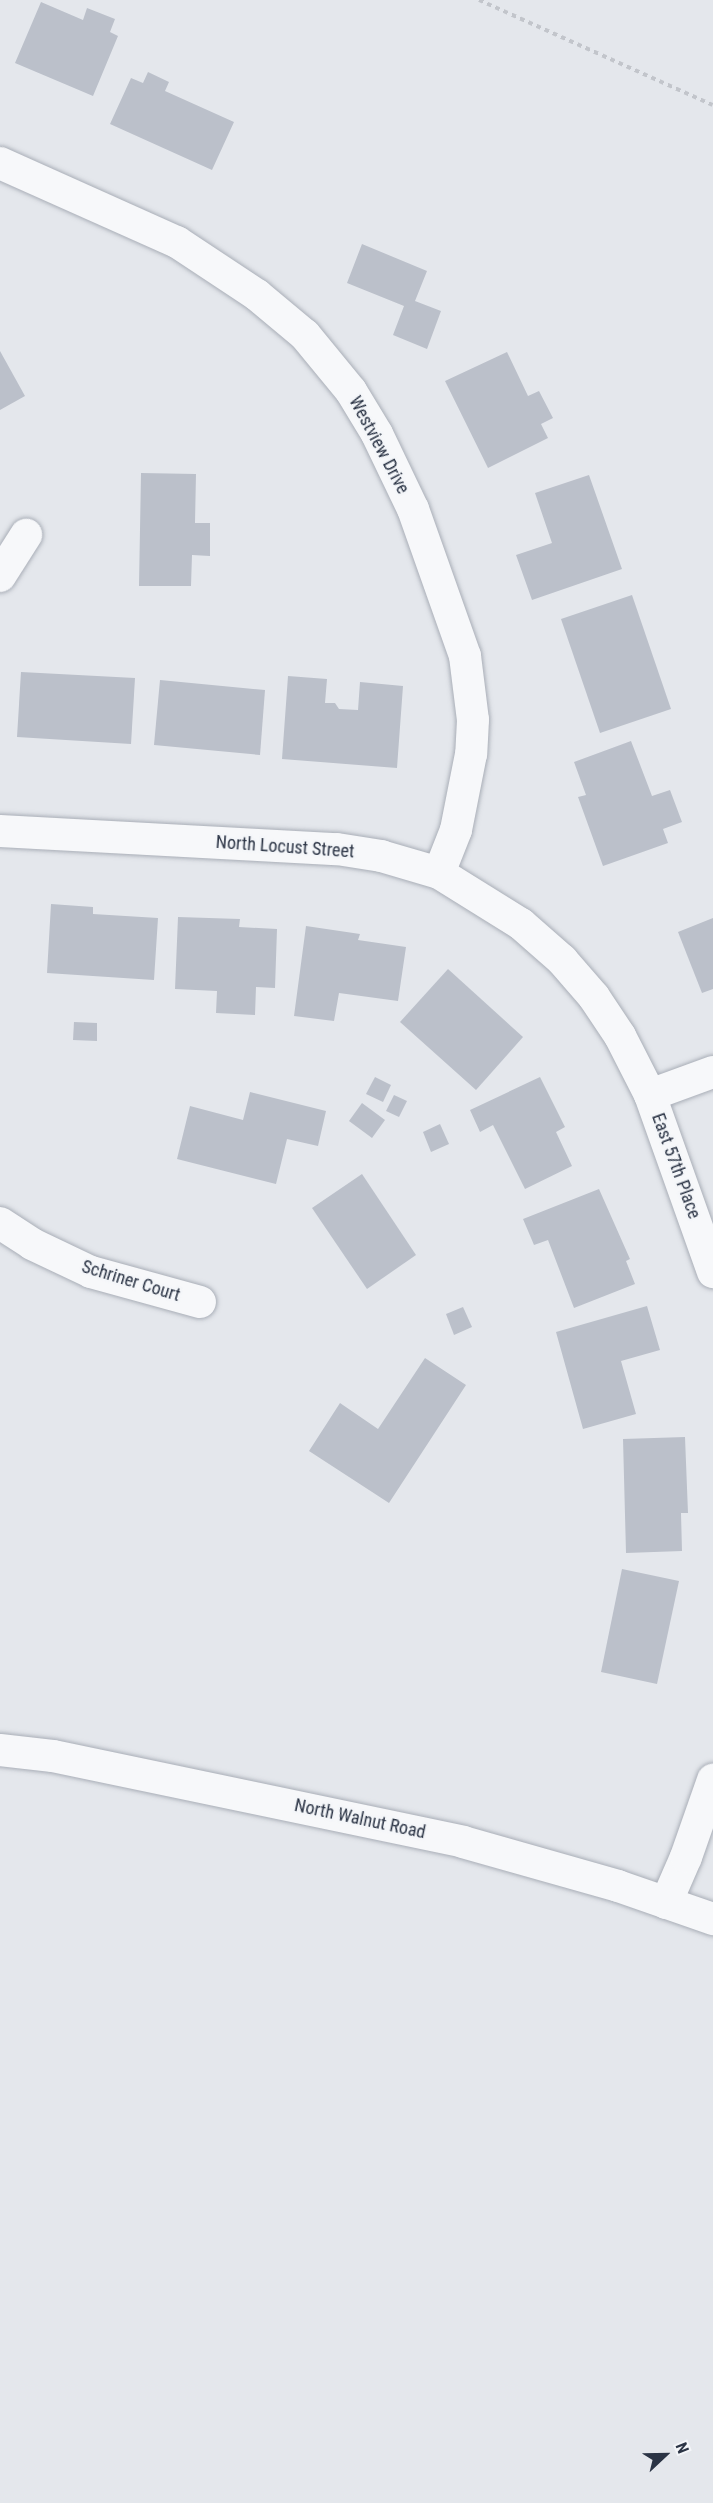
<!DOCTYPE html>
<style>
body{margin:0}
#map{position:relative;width:713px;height:2503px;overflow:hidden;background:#e4e7ec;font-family:"Roboto Condensed",sans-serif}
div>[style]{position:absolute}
.building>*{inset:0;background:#bbc0ca}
.path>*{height:4px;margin-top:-2px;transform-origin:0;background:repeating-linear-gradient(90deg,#c2c5cb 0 4.5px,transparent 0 9px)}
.roads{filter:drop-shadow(0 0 2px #a9aeb7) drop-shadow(0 0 2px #a9aeb7)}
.street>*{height:32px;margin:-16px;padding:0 16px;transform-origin:16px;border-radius:16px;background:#f7f8fa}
span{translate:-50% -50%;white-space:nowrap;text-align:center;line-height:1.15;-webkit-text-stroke:4.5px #f4f6f9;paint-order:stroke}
.street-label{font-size:18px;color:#2b3445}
.north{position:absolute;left:635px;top:2425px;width:60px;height:60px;-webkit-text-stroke:4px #f4f6f9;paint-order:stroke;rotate:68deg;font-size:16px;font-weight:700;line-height:24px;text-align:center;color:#2b3445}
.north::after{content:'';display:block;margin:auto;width:21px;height:27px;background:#2b3445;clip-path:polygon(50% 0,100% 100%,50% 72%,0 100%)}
</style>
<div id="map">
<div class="building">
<div style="clip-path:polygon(41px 2px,83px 20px,87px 8px,115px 19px,110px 32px,118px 36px,93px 96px,15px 63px)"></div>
<div style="clip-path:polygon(148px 72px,169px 82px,165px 91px,234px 122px,212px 170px,110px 124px,131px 78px,143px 83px)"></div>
<div style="clip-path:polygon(362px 244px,427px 271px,415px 301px,441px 311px,427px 349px,393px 335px,404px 306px,347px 283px)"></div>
<div style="clip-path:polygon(0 351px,25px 396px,0 410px)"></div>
<div style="clip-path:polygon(507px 352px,528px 396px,539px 391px,553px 418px,541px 424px,548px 438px,488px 468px,445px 381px)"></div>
<div style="clip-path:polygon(141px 473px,196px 474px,195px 523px,210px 523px,210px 556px,192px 555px,191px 586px,139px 586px)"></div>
<div style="clip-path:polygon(589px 475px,622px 569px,532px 600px,516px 555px,552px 543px,535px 493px)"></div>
<div style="clip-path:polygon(632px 595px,671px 709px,600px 733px,561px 619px)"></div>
<div style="clip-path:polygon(21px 672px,135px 678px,131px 744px,17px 737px)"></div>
<div style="clip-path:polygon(288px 676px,327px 679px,325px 703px,335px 703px,339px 709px,358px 710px,360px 682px,403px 686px,397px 768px,282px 759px)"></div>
<div style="clip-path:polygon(160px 680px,265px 690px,260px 755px,154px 745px)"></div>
<div style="clip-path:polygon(631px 741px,652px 796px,670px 790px,682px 822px,663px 829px,668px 843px,603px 866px,578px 797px,586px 795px,574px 762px)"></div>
<div style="clip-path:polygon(51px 904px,93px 907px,93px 914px,158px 918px,154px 980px,47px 973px)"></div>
<div style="clip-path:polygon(178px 917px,240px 919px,239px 927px,277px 929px,275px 988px,256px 987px,255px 1015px,216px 1013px,217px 991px,175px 989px)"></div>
<div style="clip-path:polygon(713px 918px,713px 989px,702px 993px,678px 932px)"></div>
<div style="clip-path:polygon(306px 926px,360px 934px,358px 940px,406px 947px,398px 1001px,339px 993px,334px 1021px,294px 1016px)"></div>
<div style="clip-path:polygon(448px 969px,523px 1037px,476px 1090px,400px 1022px)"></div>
<div style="clip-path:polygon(74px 1022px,97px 1023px,97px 1041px,73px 1040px)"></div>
<div style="clip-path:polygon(375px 1077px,391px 1085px,383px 1102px,366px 1094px)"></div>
<div style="clip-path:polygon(540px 1077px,565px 1127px,556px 1132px,572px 1166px,525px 1189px,493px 1125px,480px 1132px,470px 1110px)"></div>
<div style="clip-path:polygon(250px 1092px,326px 1111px,318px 1146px,287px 1139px,276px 1184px,177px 1159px,190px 1106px,243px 1120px)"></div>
<div style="clip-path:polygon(394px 1095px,407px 1101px,399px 1117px,386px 1111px)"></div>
<div style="clip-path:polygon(362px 1103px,385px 1120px,372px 1138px,349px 1121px)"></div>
<div style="clip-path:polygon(440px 1124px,449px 1144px,431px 1152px,423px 1132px)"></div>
<div style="clip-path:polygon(362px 1174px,416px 1255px,367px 1289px,312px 1208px)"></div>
<div style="clip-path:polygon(599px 1189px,630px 1259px,626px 1261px,635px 1284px,574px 1308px,548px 1240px,534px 1245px,523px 1219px)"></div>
<div style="clip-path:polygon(647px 1306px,660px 1350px,621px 1361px,636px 1414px,583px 1429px,556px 1332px)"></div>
<div style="clip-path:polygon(463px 1307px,472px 1327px,454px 1335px,446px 1314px)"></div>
<div style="clip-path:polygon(425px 1358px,466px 1385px,389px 1503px,309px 1451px,340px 1403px,378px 1429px)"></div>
<div style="clip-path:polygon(685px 1437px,688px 1513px,681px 1513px,682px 1551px,626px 1553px,623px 1439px)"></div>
<div style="clip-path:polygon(622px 1569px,679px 1581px,657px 1684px,601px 1672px)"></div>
</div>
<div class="path">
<div style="left:479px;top:0;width:256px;rotate:24.2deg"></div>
</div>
<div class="roads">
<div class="street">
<div style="left:0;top:163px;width:194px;rotate:24.1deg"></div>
<div style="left:177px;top:242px;width:96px;rotate:33.5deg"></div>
<div style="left:257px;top:295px;width:62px;rotate:39.8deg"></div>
<div style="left:305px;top:335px;width:72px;rotate:50.6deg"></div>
<div style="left:351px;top:391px;width:50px;rotate:58.8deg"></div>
<div style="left:377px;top:434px;width:83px;rotate:64.4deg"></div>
<div style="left:413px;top:509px;width:156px;rotate:70.5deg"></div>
<div style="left:465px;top:656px;width:64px;rotate:82.9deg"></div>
<div style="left:473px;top:720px;width:34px;rotate:93deg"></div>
<div style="left:471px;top:754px;width:77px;rotate:101.2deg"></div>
<div style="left:456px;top:830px;width:46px;rotate:111.6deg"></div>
<div style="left:0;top:576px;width:49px;rotate:-57.6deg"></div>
<div style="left:0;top:831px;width:337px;rotate:3.1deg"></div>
<div style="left:337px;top:849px;width:45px;rotate:9deg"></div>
<div style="left:381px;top:856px;width:60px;rotate:16.3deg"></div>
<div style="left:439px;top:873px;width:97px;rotate:31.9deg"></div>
<div style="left:521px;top:924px;width:55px;rotate:41.3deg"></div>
<div style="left:562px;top:960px;width:49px;rotate:49.1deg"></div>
<div style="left:594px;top:997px;width:47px;rotate:56.3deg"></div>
<div style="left:620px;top:1036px;width:66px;rotate:63deg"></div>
<div style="left:650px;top:1095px;width:188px;rotate:70.4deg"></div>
<div style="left:650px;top:1095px;width:67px;rotate:-20.1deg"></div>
<div style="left:0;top:1223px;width:38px;rotate:33deg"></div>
<div style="left:32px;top:1244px;width:65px;rotate:25.4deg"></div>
<div style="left:91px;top:1272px;width:113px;rotate:15.4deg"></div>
<div style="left:0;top:1750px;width:53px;rotate:6.5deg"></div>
<div style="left:53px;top:1756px;width:419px;rotate:11.8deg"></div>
<div style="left:463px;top:1842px;width:161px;rotate:15.8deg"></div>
<div style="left:618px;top:1886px;width:101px;rotate:19.2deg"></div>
<div style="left:666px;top:1903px;width:50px;rotate:-66.5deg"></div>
<div style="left:686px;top:1857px;width:82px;rotate:-70.7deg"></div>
</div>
</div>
<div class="street-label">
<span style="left:379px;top:445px;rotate:62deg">Westview Drive</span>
<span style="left:285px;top:847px;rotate:4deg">North Locust Street</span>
<span style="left:676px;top:1166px;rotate:70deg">East 57th Place</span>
<span style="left:131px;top:1281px;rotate:17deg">Schriner Court</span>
<span style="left:360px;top:1819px;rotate:12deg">North Walnut Road</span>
</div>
<div class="north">N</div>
</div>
